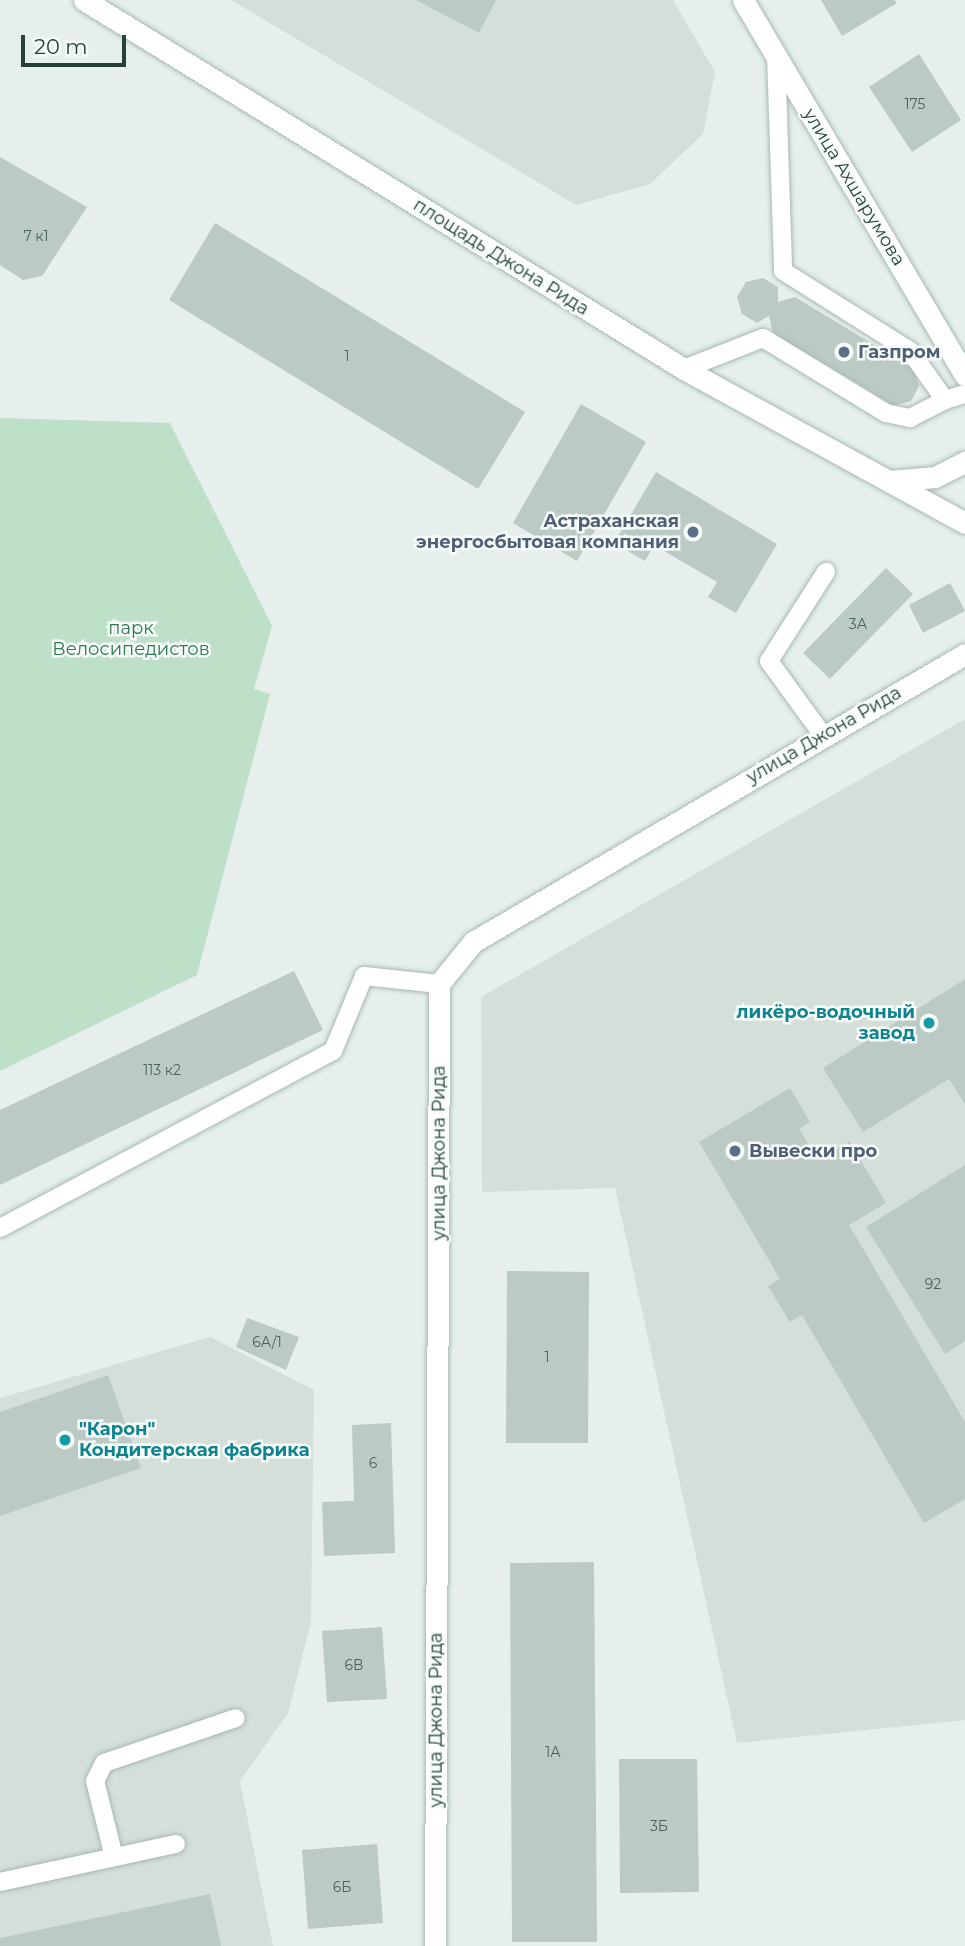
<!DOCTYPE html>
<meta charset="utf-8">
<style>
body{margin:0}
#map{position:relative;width:965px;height:1946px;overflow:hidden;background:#e6efeb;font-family:Montserrat,sans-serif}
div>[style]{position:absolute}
.built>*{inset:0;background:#d4dfda}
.green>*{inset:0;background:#bfe0c8}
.building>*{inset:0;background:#bbcac4}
.roads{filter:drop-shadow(0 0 2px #a8b8b2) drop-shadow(0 0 2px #a8b8b2)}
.lane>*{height:18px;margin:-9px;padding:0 9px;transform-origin:9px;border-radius:9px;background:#fff}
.street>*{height:21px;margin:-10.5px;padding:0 10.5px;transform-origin:10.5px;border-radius:10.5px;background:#fff}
.secondary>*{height:21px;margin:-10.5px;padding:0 10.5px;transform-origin:10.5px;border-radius:10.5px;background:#fff}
.dots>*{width:19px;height:19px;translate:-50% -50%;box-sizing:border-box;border:4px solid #f7fbf9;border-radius:50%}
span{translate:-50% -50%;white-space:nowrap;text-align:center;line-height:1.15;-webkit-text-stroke:5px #f7fbf9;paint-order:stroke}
.number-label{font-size:14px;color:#4a645c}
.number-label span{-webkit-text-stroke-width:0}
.street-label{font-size:18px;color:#24423a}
.service-label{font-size:18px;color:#4e5e75;font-weight:700}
.left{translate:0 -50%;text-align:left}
.right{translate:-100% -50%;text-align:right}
.park-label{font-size:18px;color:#2d7a4b}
.culture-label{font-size:18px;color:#0d838f;font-weight:700}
.scale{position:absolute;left:21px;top:35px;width:105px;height:32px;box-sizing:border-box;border:4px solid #24423a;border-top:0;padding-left:9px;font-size:21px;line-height:24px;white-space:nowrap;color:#24423a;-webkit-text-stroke:5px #f7fbf9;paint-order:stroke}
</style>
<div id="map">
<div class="built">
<div style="clip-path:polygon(231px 0,673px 0,715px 72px,703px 134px,650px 184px,576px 205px)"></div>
<div style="clip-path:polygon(965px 719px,965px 1720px,737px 1743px,615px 1188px,482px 1192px,481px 997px)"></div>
<div style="clip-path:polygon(210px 1337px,314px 1390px,311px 1621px,288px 1713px,240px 1781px,273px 1946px,0 1946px,0 1398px)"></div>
</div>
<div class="green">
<div style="clip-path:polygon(0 418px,170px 423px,272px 626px,254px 689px,270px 694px,197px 975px,0 1071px)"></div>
</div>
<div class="building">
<div style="clip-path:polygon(416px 0,496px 0,479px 33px)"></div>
<div style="clip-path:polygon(821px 0,894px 0,897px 3px,842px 36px)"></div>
<div style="clip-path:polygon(919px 54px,961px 120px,912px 152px,869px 87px)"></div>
<div style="clip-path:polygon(0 157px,87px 207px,42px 276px,23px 280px,0 265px)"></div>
<div style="clip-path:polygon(215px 223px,525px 412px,478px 489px,169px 300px)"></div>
<div style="clip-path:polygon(763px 278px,778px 287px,778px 302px,795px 297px,914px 369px,919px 386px,911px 401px,894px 406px,773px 333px,769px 316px,757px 323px,742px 314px,737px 297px,746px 282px)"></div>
<div style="clip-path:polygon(581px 404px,646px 442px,577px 561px,513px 523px)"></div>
<div style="clip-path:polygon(656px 472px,777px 544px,736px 613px,708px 597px,717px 582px,654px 545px,645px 561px,614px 543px)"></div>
<div style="clip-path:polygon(886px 568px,913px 594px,830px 679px,803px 653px)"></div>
<div style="clip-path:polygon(950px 583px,965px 611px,923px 633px,909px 605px)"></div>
<div style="clip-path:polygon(294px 971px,323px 1030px,0 1185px,0 1110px)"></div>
<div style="clip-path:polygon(965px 979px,965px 1104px,949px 1079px,863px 1132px,823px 1068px)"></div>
<div style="clip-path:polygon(790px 1088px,810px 1122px,799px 1129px,818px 1160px,849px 1141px,886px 1203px,849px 1225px,965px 1422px,965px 1499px,924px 1523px,802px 1315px,790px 1322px,768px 1286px,780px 1279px,699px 1142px)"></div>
<div style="clip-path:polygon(965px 1165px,965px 1341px,945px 1354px,866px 1227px)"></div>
<div style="clip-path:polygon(507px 1271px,589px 1272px,588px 1443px,506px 1443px)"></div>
<div style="clip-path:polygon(247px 1318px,299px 1337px,286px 1370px,236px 1347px)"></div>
<div style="clip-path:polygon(108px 1375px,141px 1468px,0 1516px,0 1412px)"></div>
<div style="clip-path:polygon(391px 1423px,395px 1553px,324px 1556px,322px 1502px,354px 1501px,352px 1425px)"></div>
<div style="clip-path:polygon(594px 1562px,597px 1942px,512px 1942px,510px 1563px)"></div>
<div style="clip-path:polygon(382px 1627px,387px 1699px,327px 1702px,322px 1631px)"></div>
<div style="clip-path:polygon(619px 1759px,697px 1759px,699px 1892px,620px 1893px)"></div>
<div style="clip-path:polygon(377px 1844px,383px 1923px,308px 1929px,302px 1850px)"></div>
<div style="clip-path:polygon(210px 1894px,221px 1946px,0 1946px,0 1938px)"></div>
</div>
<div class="roads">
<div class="lane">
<div style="left:776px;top:55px;width:216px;rotate:88.1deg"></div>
<div style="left:783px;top:271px;width:150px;rotate:32.2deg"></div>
<div style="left:910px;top:351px;width:60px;rotate:54.5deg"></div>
<div style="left:945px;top:400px;width:21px;rotate:-17deg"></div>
<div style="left:684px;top:369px;width:85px;rotate:-21.4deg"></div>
<div style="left:763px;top:338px;width:144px;rotate:31.4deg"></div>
<div style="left:886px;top:413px;width:25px;rotate:12deg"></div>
<div style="left:910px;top:418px;width:39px;rotate:-27deg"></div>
<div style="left:822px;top:734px;width:90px;rotate:-126deg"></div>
<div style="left:769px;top:661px;width:106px;rotate:-57.4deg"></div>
<div style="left:0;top:1228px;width:377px;rotate:-28deg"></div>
<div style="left:333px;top:1051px;width:81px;rotate:-67.5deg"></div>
<div style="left:364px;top:976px;width:75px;rotate:6.1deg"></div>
<div style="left:114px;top:1857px;width:78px;rotate:-104deg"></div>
<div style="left:95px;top:1781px;width:20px;rotate:-63deg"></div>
<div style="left:104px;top:1763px;width:139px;rotate:-18.8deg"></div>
<div style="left:0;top:1882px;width:180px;rotate:-12.2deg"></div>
</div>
<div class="street">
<div style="left:84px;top:0;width:704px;rotate:31.59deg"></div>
<div style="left:684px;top:369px;width:320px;rotate:28.7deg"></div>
<div style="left:890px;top:481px;width:45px;rotate:-5.1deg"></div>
<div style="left:935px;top:477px;width:34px;rotate:-27deg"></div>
<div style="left:435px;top:1946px;width:962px;rotate:-89.76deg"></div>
<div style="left:439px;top:984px;width:54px;rotate:-51deg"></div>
<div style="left:473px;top:942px;width:570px;rotate:-30.34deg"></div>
</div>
<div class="secondary">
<div style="left:743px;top:0;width:436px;rotate:59.4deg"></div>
</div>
</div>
<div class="dots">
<div style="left:844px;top:352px;background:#5c6f8a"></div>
<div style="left:693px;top:532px;background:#5c6f8a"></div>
<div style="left:929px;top:1023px;background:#0f9aa8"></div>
<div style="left:735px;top:1151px;background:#5c6f8a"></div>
<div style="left:65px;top:1440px;background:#0f9aa8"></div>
</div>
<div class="number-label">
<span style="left:915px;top:104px">175</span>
<span style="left:36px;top:236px">7 к1</span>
<span style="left:347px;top:356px">1</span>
<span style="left:858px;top:624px">3А</span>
<span style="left:162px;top:1070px">113 к2</span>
<span style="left:933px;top:1284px">92</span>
<span style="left:267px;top:1342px">6А/1</span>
<span style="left:547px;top:1357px">1</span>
<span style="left:373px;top:1463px">6</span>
<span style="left:354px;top:1665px">6В</span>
<span style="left:553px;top:1752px">1А</span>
<span style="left:659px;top:1826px">3Б</span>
<span style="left:342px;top:1887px">6Б</span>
</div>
<div class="street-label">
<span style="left:854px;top:187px;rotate:59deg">улица Ахшарумова</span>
<span style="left:501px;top:257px;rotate:32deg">площадь Джона Рида</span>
<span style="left:824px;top:735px;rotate:-30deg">улица Джона Рида</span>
<span style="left:439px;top:1153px;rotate:-90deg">улица Джона Рида</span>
<span style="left:436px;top:1720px;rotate:-90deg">улица Джона Рида</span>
</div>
<div class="service-label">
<span class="left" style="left:858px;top:352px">Газпром</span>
<span class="right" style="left:679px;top:532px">Астраханская<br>энергосбытовая компания</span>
<span class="left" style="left:749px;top:1151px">Вывески про</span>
</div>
<div class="park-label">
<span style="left:131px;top:639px">парк<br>Велосипедистов</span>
</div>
<div class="culture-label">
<span class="right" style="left:915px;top:1023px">ликёро-водочный<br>завод</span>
<span class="left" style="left:79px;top:1440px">"Карон"<br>Кондитерская фабрика</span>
</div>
<div class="scale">20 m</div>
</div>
